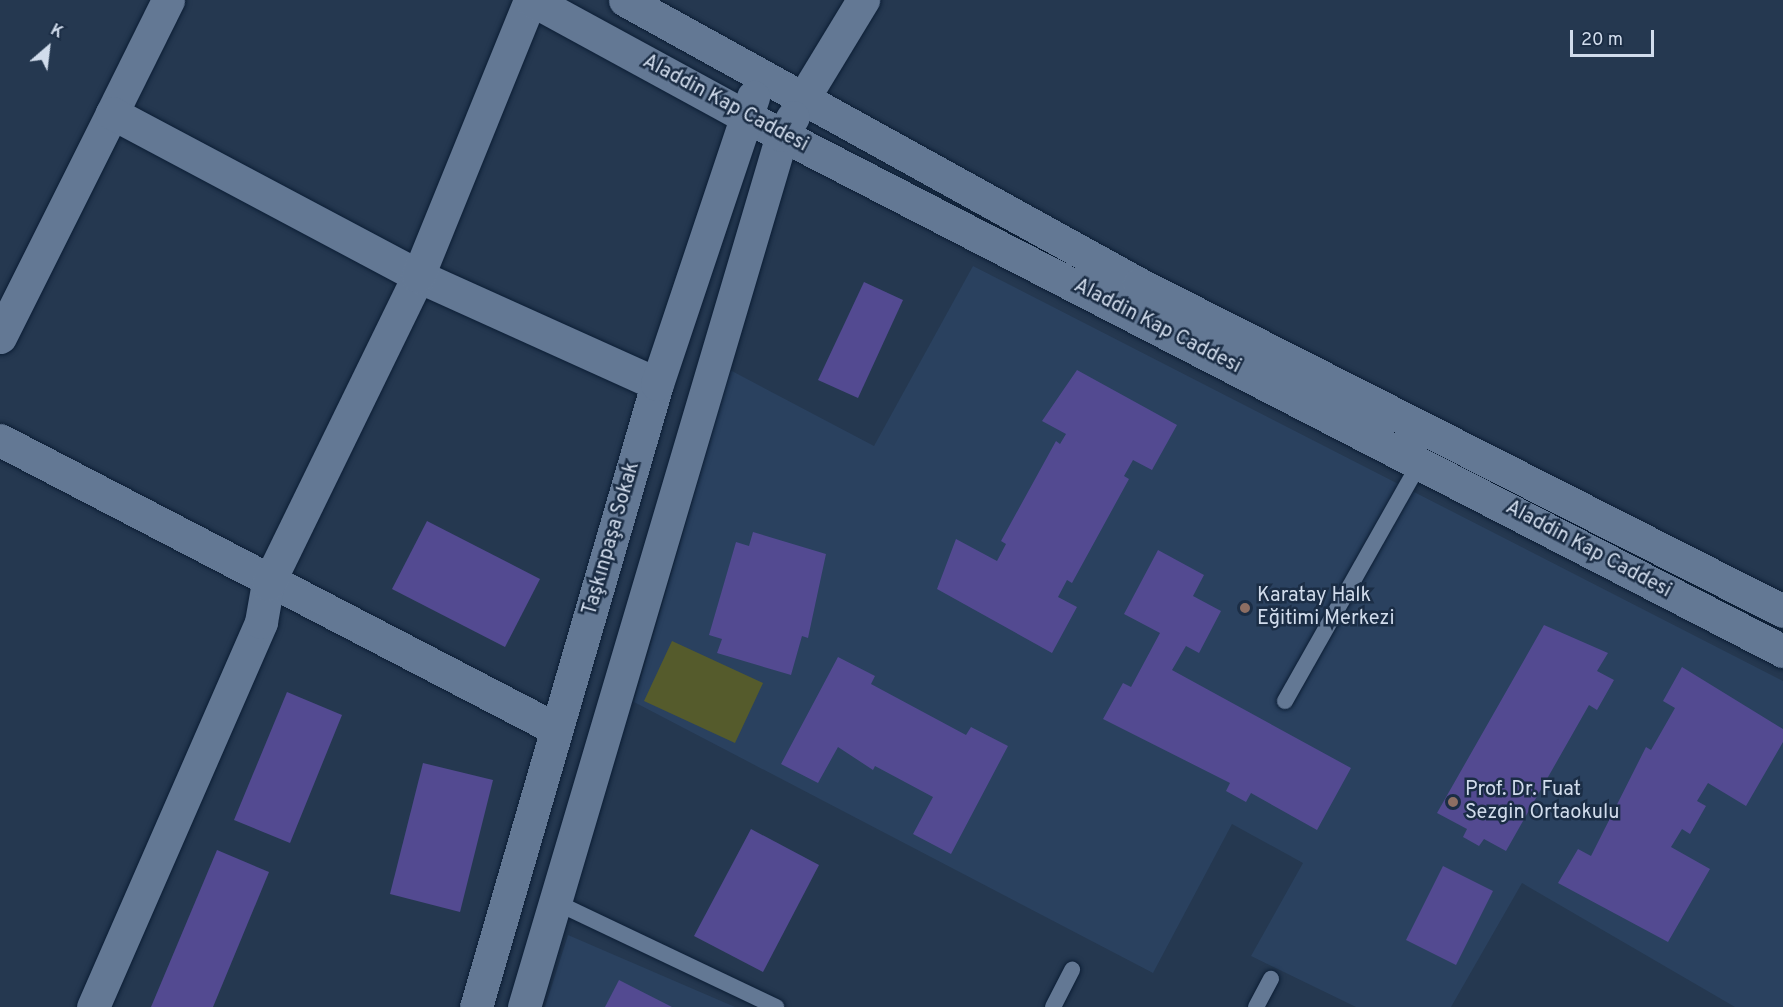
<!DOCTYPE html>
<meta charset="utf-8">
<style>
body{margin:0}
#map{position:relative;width:1783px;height:1007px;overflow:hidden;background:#253850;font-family:Overpass,sans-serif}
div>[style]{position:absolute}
.built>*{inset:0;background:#2a415f}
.green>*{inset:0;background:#555b2c}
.building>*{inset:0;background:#534a91}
.roads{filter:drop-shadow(0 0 2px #0c1e35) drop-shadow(0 0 2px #0c1e35)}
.service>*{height:16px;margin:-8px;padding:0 8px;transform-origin:8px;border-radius:8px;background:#637894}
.minor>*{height:33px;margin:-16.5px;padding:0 16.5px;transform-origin:16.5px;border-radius:16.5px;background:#637894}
.tertiary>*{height:33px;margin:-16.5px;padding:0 16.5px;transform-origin:16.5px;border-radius:16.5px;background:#637894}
.dots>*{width:16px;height:16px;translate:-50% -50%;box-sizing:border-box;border:3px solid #1b2d45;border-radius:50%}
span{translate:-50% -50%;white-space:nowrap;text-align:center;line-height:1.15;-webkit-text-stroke:5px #1b2d45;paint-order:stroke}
.street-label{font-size:20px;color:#d1dcec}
.poi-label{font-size:20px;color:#d1dcec}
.left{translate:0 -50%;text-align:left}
.north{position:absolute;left:18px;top:18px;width:60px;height:60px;-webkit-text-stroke:4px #1b2d45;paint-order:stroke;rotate:28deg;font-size:16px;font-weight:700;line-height:24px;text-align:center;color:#d1dcec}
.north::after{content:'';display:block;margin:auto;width:21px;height:27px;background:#d1dcec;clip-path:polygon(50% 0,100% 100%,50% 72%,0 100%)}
.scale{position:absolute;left:1570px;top:30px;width:84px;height:27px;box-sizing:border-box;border:3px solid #d1dcec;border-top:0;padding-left:8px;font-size:18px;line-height:21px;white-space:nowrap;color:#d1dcec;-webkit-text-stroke:4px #1b2d45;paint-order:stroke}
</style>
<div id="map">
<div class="built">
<div style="clip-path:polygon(973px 266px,1783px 681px,1783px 1007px,1735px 1007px,1522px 883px,1451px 1007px,1356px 1007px,1251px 956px,1303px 863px,1232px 824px,1153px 973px,634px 702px,730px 370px,874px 446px)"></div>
<div style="clip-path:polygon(568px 935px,735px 1007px,545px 1007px)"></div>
</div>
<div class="green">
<div style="clip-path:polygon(672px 641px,763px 683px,735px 743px,644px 701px)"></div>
</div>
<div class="building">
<div style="clip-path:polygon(864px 282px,903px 300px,858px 398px,818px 380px)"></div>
<div style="clip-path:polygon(1077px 370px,1177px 425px,1152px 470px,1133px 460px,1124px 476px,1129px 479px,1072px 583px,1067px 580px,1058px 597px,1077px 607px,1052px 653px,937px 589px,956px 539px,997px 561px,1006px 544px,1001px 541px,1056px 441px,1060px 444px,1066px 434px,1042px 421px)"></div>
<div style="clip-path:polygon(427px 521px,540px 579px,505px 647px,392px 589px)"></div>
<div style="clip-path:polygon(753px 532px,826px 554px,808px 638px,802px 636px,791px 675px,717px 653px,722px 639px,709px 635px,736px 542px,749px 546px)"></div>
<div style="clip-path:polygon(1158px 550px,1204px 575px,1193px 596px,1221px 611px,1199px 653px,1186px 646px,1172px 670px,1351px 768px,1317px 830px,1251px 793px,1246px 802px,1226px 791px,1230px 783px,1103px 719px,1123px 683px,1131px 687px,1160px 633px,1124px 614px)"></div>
<div style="clip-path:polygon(1544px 625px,1608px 653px,1597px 671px,1614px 680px,1597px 710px,1589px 705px,1506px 851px,1484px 839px,1479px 846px,1463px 837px,1467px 829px,1437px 813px)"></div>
<div style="clip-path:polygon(838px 657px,875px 676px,871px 684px,966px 735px,971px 727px,1008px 746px,951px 854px,913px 834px,933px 797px,875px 766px,873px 770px,838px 747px,818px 783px,781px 764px)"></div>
<div style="clip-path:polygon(1682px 667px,1783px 729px,1783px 742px,1746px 806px,1708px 783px,1697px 801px,1706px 806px,1690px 834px,1682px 829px,1671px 847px,1710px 869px,1668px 942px,1558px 883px,1578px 849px,1591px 856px,1646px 747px,1651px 750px,1675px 708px,1663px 701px)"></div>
<div style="clip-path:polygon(287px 692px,342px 715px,290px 843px,234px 820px)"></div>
<div style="clip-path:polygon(423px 763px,493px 780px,460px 912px,390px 894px)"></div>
<div style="clip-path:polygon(751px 829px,819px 865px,763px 972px,694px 936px)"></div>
<div style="clip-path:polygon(217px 850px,269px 872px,213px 1007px,151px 1007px)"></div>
<div style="clip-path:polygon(1443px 866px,1493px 891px,1456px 965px,1406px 940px)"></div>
<div style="clip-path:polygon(619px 980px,672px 1007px,605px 1007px)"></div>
</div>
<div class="roads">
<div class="service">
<div style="left:1285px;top:701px;width:274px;rotate:-60.5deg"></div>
<div style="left:553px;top:901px;width:247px;rotate:25.4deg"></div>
<div style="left:1053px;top:1007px;width:42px;rotate:-62.8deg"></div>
<div style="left:1256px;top:1007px;width:32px;rotate:-62deg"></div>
</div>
<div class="minor">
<div style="left:804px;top:97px;width:114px;rotate:-58.7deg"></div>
<div style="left:112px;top:113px;width:126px;rotate:-63.6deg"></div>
<div style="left:0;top:337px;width:250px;rotate:-63.4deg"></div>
<div style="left:112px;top:113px;width:347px;rotate:28deg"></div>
<div style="left:418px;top:276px;width:262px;rotate:24.3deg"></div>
<div style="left:0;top:440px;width:627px;rotate:27.46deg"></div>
<div style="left:93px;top:1007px;width:420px;rotate:-66.4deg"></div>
<div style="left:261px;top:622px;width:39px;rotate:-80deg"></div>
<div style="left:268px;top:584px;width:343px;rotate:-64deg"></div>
<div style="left:418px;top:276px;width:298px;rotate:-67.9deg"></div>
</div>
<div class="tertiary">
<div style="left:532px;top:0;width:240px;rotate:28.6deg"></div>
<div style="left:743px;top:115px;width:1170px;rotate:27.27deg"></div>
<div style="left:625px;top:0;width:587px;rotate:28.92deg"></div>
<div style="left:1139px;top:284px;width:722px;rotate:26.92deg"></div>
<div style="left:476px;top:1007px;width:649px;rotate:-73.8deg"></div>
<div style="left:657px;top:384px;width:303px;rotate:-71.5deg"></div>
<div style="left:524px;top:1007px;width:909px;rotate:-73.52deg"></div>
<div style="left:782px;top:135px;width:21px;rotate:-59deg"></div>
</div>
</div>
<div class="dots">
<div style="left:1245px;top:608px;background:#8d6e63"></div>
<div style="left:1453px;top:802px;background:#8d6e63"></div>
</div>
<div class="street-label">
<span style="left:725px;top:104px;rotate:28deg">Aladdin Kap Caddesi</span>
<span style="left:1157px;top:327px;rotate:27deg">Aladdin Kap Caddesi</span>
<span style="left:612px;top:539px;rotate:-74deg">Taşkınpaşa Sokak</span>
<span style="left:1588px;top:550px;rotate:28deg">Aladdin Kap Caddesi</span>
</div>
<div class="poi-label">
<span class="left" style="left:1257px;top:608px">Karatay Halk<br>Eğitimi Merkezi</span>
<span class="left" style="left:1465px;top:802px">Prof. Dr. Fuat<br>Sezgin Ortaokulu</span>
</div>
<div class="north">K</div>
<div class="scale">20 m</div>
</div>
